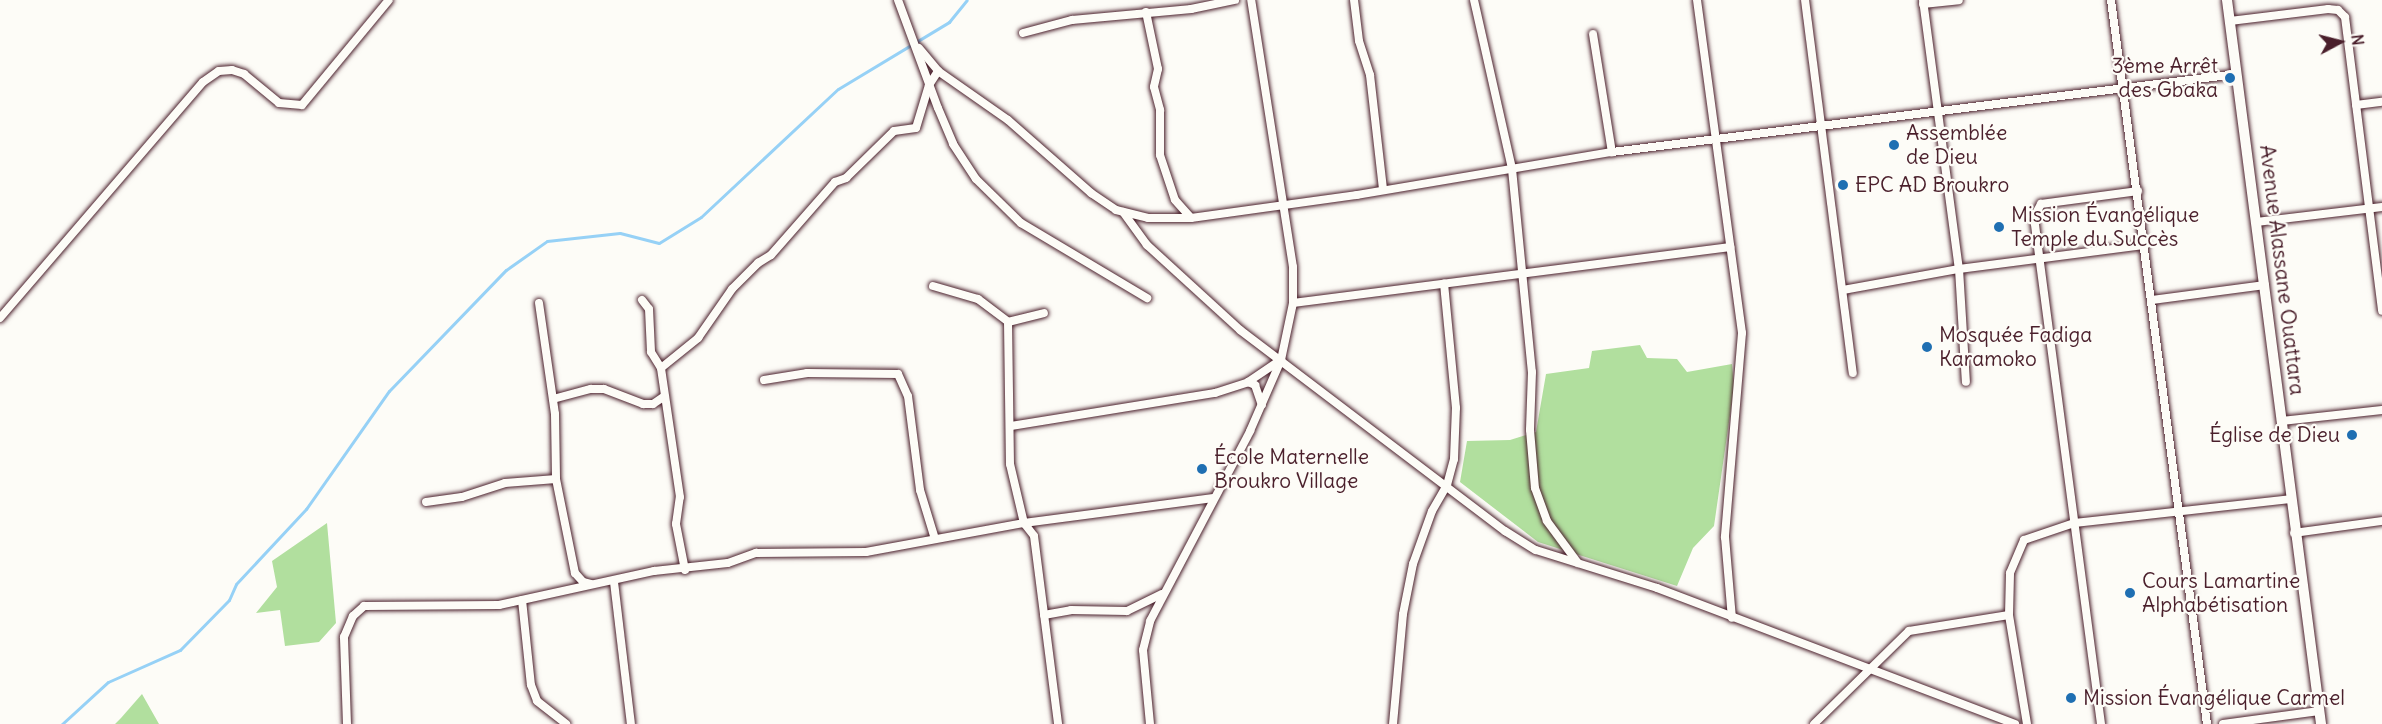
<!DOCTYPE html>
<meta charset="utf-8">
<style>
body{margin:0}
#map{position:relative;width:2382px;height:724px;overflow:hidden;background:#fdfcf7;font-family:Delius,sans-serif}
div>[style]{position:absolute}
.green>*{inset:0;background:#b1df9e}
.stream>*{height:3px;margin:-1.5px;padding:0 1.5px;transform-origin:1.5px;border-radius:1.5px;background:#96d1f6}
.roads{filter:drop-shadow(0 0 2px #4a1f2b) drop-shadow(0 0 2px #4a1f2b)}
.minor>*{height:8px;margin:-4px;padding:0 4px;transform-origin:4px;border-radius:4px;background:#fdfcf7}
.tertiary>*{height:10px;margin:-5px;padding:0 5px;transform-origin:5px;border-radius:5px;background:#fdfcf7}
.dots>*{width:16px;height:16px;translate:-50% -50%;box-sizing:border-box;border:3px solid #fdfcf7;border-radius:50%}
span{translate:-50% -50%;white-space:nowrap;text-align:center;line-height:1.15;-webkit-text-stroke:4.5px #fdfcf7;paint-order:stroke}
.poi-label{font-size:21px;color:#4a1f2b}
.right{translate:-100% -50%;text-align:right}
.left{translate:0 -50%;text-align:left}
.street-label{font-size:21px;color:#4a1f2b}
.north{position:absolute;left:2310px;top:12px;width:60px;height:60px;-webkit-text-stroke:4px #fdfcf7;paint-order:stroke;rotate:83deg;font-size:16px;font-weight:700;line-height:24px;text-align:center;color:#4a1f2b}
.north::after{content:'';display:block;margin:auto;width:21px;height:27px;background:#4a1f2b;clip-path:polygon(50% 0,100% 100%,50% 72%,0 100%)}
</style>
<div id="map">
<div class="green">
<div style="clip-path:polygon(1640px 345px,1647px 358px,1677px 359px,1687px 372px,1732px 364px,1734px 387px,1714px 526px,1693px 548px,1677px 586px,1538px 542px,1460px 482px,1467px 441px,1510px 440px,1536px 432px,1546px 374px,1589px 368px,1592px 351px)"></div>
<div style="clip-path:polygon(327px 523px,336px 623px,319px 642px,285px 646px,280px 610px,256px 613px,277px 587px,272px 561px)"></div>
<div style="clip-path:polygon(142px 694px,159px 724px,115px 724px,121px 718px)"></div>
</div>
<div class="stream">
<div style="left:62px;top:724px;width:62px;rotate:-42.4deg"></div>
<div style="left:108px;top:682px;width:79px;rotate:-24deg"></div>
<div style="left:180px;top:650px;width:70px;rotate:-45.6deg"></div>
<div style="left:229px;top:600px;width:17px;rotate:-66deg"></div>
<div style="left:236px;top:584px;width:103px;rotate:-47deg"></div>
<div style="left:306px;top:509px;width:144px;rotate:-54.9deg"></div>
<div style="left:389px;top:391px;width:168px;rotate:-46deg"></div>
<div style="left:506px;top:270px;width:50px;rotate:-35.3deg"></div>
<div style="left:547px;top:241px;width:73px;rotate:-6.3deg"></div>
<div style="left:620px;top:233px;width:40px;rotate:14.4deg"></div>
<div style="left:659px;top:243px;width:49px;rotate:-31.8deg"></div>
<div style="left:701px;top:217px;width:187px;rotate:-43.1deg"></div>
<div style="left:838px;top:89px;width:130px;rotate:-31.1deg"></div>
<div style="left:949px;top:22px;width:28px;rotate:-51deg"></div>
</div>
<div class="roads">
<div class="minor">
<div style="left:898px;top:0;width:115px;rotate:69.7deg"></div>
<div style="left:938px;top:108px;width:39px;rotate:67deg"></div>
<div style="left:953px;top:144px;width:42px;rotate:56.7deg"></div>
<div style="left:976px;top:179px;width:63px;rotate:44.4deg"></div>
<div style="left:1021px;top:223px;width:147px;rotate:30.8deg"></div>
<div style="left:1354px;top:0;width:41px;rotate:83deg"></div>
<div style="left:1359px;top:41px;width:36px;rotate:72deg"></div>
<div style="left:1370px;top:75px;width:115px;rotate:83.5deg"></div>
<div style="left:1474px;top:0;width:173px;rotate:77.3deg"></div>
<div style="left:1512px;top:169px;width:204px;rotate:84.4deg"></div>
<div style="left:1532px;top:372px;width:58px;rotate:92deg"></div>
<div style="left:1530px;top:430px;width:58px;rotate:85.1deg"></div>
<div style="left:1535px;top:488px;width:35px;rotate:70deg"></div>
<div style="left:1547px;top:521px;width:52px;rotate:53.6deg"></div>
<div style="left:1697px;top:0;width:336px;rotate:82.3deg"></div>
<div style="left:1742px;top:333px;width:205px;rotate:94.8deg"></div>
<div style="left:1725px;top:537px;width:81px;rotate:85.1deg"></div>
<div style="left:1805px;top:0;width:376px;rotate:82.7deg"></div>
<div style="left:1923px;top:0;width:271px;rotate:82.4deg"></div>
<div style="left:1959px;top:269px;width:113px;rotate:86.5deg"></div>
<div style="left:2111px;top:0;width:730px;rotate:82.45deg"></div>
<div style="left:1923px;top:4px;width:36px;rotate:-6deg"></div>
<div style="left:1146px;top:12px;width:58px;rotate:78.1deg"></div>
<div style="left:1158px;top:69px;width:18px;rotate:103deg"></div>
<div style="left:1154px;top:87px;width:24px;rotate:75deg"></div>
<div style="left:1160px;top:110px;width:45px;rotate:90deg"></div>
<div style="left:1160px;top:155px;width:47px;rotate:71.6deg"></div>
<div style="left:1175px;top:200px;width:24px;rotate:48deg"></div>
<div style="left:2230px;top:21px;width:99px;rotate:-7deg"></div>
<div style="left:2328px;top:9px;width:10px;rotate:6deg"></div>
<div style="left:2338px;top:10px;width:10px;rotate:45deg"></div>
<div style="left:2345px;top:17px;width:296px;rotate:82.8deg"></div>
<div style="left:1023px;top:33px;width:51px;rotate:-14.9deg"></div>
<div style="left:1072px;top:20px;width:120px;rotate:-5.3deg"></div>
<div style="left:1191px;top:9px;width:45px;rotate:-11.6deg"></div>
<div style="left:1593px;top:34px;width:120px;rotate:80.9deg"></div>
<div style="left:919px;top:48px;width:30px;rotate:50deg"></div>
<div style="left:938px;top:71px;width:85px;rotate:35deg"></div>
<div style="left:1008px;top:120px;width:111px;rotate:41.3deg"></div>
<div style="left:1091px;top:193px;width:30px;rotate:34deg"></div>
<div style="left:1116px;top:210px;width:33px;rotate:14deg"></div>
<div style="left:1148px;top:218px;width:43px"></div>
<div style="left:1191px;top:218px;width:168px;rotate:-7.9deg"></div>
<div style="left:1357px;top:195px;width:259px;rotate:-9.6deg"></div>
<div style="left:1612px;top:152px;width:630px;rotate:-7.11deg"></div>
<div style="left:2356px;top:105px;width:26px;rotate:-7deg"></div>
<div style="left:1123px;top:212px;width:41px;rotate:54deg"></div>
<div style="left:1147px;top:245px;width:126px;rotate:42.4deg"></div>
<div style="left:1240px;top:330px;width:333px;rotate:37.2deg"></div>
<div style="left:1505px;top:531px;width:36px;rotate:32deg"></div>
<div style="left:1536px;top:550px;width:127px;rotate:17.4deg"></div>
<div style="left:1657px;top:588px;width:383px;rotate:20.8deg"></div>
<div style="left:2256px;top:222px;width:127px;rotate:-6.8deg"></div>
<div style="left:933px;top:286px;width:47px;rotate:16.1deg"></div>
<div style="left:978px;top:299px;width:38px;rotate:37deg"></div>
<div style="left:1008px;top:322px;width:37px;rotate:-14deg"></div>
<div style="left:1843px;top:290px;width:118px;rotate:-10.3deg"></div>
<div style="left:1959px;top:269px;width:188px;rotate:-7.4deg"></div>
<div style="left:642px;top:300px;width:11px;rotate:52deg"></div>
<div style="left:649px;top:309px;width:43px;rotate:87.3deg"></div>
<div style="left:651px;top:352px;width:19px;rotate:58deg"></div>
<div style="left:2152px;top:300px;width:114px;rotate:-7.6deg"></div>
<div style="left:539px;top:303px;width:112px;rotate:81.8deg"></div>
<div style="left:555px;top:414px;width:65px;rotate:89.1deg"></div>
<div style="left:556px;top:479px;width:96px;rotate:78.6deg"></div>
<div style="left:575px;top:573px;width:12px;rotate:48deg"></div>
<div style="left:583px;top:582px;width:8px;rotate:14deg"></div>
<div style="left:1293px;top:303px;width:441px;rotate:-7.3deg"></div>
<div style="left:0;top:318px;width:311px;rotate:-49.3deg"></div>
<div style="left:203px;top:82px;width:19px;rotate:-35deg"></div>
<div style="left:219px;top:71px;width:13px;rotate:-4deg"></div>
<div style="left:232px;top:70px;width:13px;rotate:18deg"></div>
<div style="left:244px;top:74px;width:45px;rotate:39.6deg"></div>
<div style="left:279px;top:103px;width:23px;rotate:5deg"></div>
<div style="left:302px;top:105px;width:136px;rotate:-50.4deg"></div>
<div style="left:1008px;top:322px;width:142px;rotate:89.2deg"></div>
<div style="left:1010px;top:464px;width:61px;rotate:76.7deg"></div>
<div style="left:1024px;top:523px;width:16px;rotate:52deg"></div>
<div style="left:1034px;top:536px;width:190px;rotate:82.7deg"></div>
<div style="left:764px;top:380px;width:44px;rotate:-9.2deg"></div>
<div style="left:807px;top:373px;width:91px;rotate:0.6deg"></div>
<div style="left:898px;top:374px;width:24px;rotate:66deg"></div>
<div style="left:908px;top:396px;width:95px;rotate:82.7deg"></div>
<div style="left:920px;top:490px;width:51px;rotate:73deg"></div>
<div style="left:1248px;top:382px;width:8px;rotate:23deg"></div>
<div style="left:1255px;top:385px;width:21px;rotate:71deg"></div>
<div style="left:553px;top:399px;width:39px;rotate:-15deg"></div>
<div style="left:591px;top:389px;width:13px"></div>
<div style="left:604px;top:389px;width:42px;rotate:21deg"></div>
<div style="left:643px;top:404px;width:10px"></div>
<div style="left:653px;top:404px;width:14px;rotate:-34deg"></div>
<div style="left:2281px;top:421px;width:102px;rotate:-6.2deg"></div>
<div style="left:1011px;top:426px;width:207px;rotate:-9.2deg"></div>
<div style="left:1215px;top:393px;width:35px;rotate:-18deg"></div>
<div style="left:1248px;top:382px;width:40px;rotate:-34deg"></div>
<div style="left:426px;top:502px;width:36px;rotate:-8deg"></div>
<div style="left:462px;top:497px;width:45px;rotate:-18deg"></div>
<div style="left:505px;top:483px;width:51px;rotate:-4.5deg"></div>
<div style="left:2294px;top:533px;width:89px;rotate:-7.8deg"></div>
<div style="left:685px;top:570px;width:47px;rotate:-101.1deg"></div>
<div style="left:676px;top:524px;width:27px;rotate:-82deg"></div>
<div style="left:680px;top:497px;width:130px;rotate:-98.4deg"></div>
<div style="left:661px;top:368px;width:48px;rotate:-39deg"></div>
<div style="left:698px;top:338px;width:60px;rotate:-55.2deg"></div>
<div style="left:732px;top:289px;width:37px;rotate:-45deg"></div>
<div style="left:758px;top:263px;width:15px;rotate:-32deg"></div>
<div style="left:771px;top:255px;width:97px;rotate:-48.8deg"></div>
<div style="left:835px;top:182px;width:12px;rotate:-20deg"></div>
<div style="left:846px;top:178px;width:67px;rotate:-44.4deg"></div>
<div style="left:894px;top:131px;width:22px;rotate:-8deg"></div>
<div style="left:916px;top:128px;width:45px;rotate:-73.2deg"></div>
<div style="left:929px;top:85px;width:17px;rotate:-57deg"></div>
<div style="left:614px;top:582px;width:143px;rotate:83.2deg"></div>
<div style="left:522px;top:600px;width:85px;rotate:84deg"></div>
<div style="left:531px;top:685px;width:17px;rotate:69deg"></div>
<div style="left:537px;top:701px;width:37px;rotate:38deg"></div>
<div style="left:1044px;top:615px;width:27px;rotate:-10deg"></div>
<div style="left:1071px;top:610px;width:56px;rotate:1deg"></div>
<div style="left:1127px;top:611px;width:39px;rotate:-26deg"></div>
<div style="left:347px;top:724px;width:87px;rotate:-92deg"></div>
<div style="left:344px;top:637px;width:23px;rotate:-67deg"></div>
<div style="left:353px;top:616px;width:15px;rotate:-42deg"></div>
<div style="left:364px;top:606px;width:135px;rotate:-0.4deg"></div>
<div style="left:499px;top:605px;width:159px;rotate:-12.4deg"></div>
<div style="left:654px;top:571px;width:74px;rotate:-6.2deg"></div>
<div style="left:728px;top:563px;width:30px;rotate:-20deg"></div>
<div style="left:756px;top:553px;width:110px;rotate:-0.5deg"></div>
<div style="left:866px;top:552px;width:161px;rotate:-10.4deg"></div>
<div style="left:1024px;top:523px;width:191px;rotate:-7.5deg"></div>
<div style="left:1150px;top:724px;width:74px;rotate:-95.4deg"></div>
<div style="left:1143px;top:650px;width:30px;rotate:-76deg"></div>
<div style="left:1150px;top:621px;width:215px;rotate:-62.2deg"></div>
<div style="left:1250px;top:431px;width:77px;rotate:-66.4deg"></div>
<div style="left:1281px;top:360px;width:58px;rotate:-78.1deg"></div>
<div style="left:1293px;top:303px;width:36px;rotate:-90deg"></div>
<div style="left:1293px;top:267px;width:270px;rotate:-98.9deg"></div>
<div style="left:1393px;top:724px;width:110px;rotate:-84.8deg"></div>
<div style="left:1403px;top:614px;width:51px;rotate:-78.7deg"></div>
<div style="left:1413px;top:564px;width:56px;rotate:-70.3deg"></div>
<div style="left:1432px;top:511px;width:30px;rotate:-60deg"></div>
<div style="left:1447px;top:485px;width:27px;rotate:-75deg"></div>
<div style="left:1454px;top:459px;width:51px;rotate:-87.8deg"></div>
<div style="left:1456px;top:408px;width:125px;rotate:-95.5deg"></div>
<div style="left:1814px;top:724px;width:133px;rotate:-44.4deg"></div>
<div style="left:1909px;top:631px;width:101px;rotate:-9.1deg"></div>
<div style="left:2027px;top:724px;width:110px;rotate:-99.4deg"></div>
<div style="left:2009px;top:615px;width:42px;rotate:-88.6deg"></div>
<div style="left:2010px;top:573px;width:36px;rotate:-67deg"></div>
<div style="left:2024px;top:540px;width:53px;rotate:-18.8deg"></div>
<div style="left:2074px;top:523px;width:218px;rotate:-6.3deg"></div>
<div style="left:2101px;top:724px;width:511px;rotate:-97.53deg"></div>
<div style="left:2034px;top:217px;width:15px;rotate:-62deg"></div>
<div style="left:2041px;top:204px;width:98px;rotate:-7.6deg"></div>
<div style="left:2223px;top:724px;width:97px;rotate:-7.7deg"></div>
</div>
<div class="tertiary">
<div style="left:2227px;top:0;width:730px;rotate:82.6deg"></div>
</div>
</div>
<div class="dots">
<div style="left:2230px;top:78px;background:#1f6fb2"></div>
<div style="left:1894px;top:145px;background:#1f6fb2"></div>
<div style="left:1843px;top:185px;background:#1f6fb2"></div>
<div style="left:1999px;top:227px;background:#1f6fb2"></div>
<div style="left:1927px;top:347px;background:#1f6fb2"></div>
<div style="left:2352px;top:435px;background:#1f6fb2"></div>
<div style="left:1202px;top:469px;background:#1f6fb2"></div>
<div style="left:2130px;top:593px;background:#1f6fb2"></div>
<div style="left:2071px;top:698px;background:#1f6fb2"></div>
</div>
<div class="poi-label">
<span class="right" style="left:2218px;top:78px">3ème Arrêt<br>des Gbaka</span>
<span class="left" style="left:1906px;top:145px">Assemblée<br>de Dieu</span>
<span class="left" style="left:1855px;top:185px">EPC AD Broukro</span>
<span class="left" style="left:2011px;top:227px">Mission Évangélique<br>Temple du Succès</span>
<span class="left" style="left:1939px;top:347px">Mosquée Fadiga<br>Karamoko</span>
<span class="right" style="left:2340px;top:435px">Église de Dieu</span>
<span class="left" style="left:1214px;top:469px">École Maternelle<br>Broukro Village</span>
<span class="left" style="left:2142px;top:593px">Cours Lamartine<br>Alphabétisation</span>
<span class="left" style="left:2083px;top:698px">Mission Évangélique Carmel</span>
</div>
<div class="street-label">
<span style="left:2282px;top:270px;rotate:83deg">Avenue Alassane Ouattara</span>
</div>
<div class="north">N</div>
</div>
